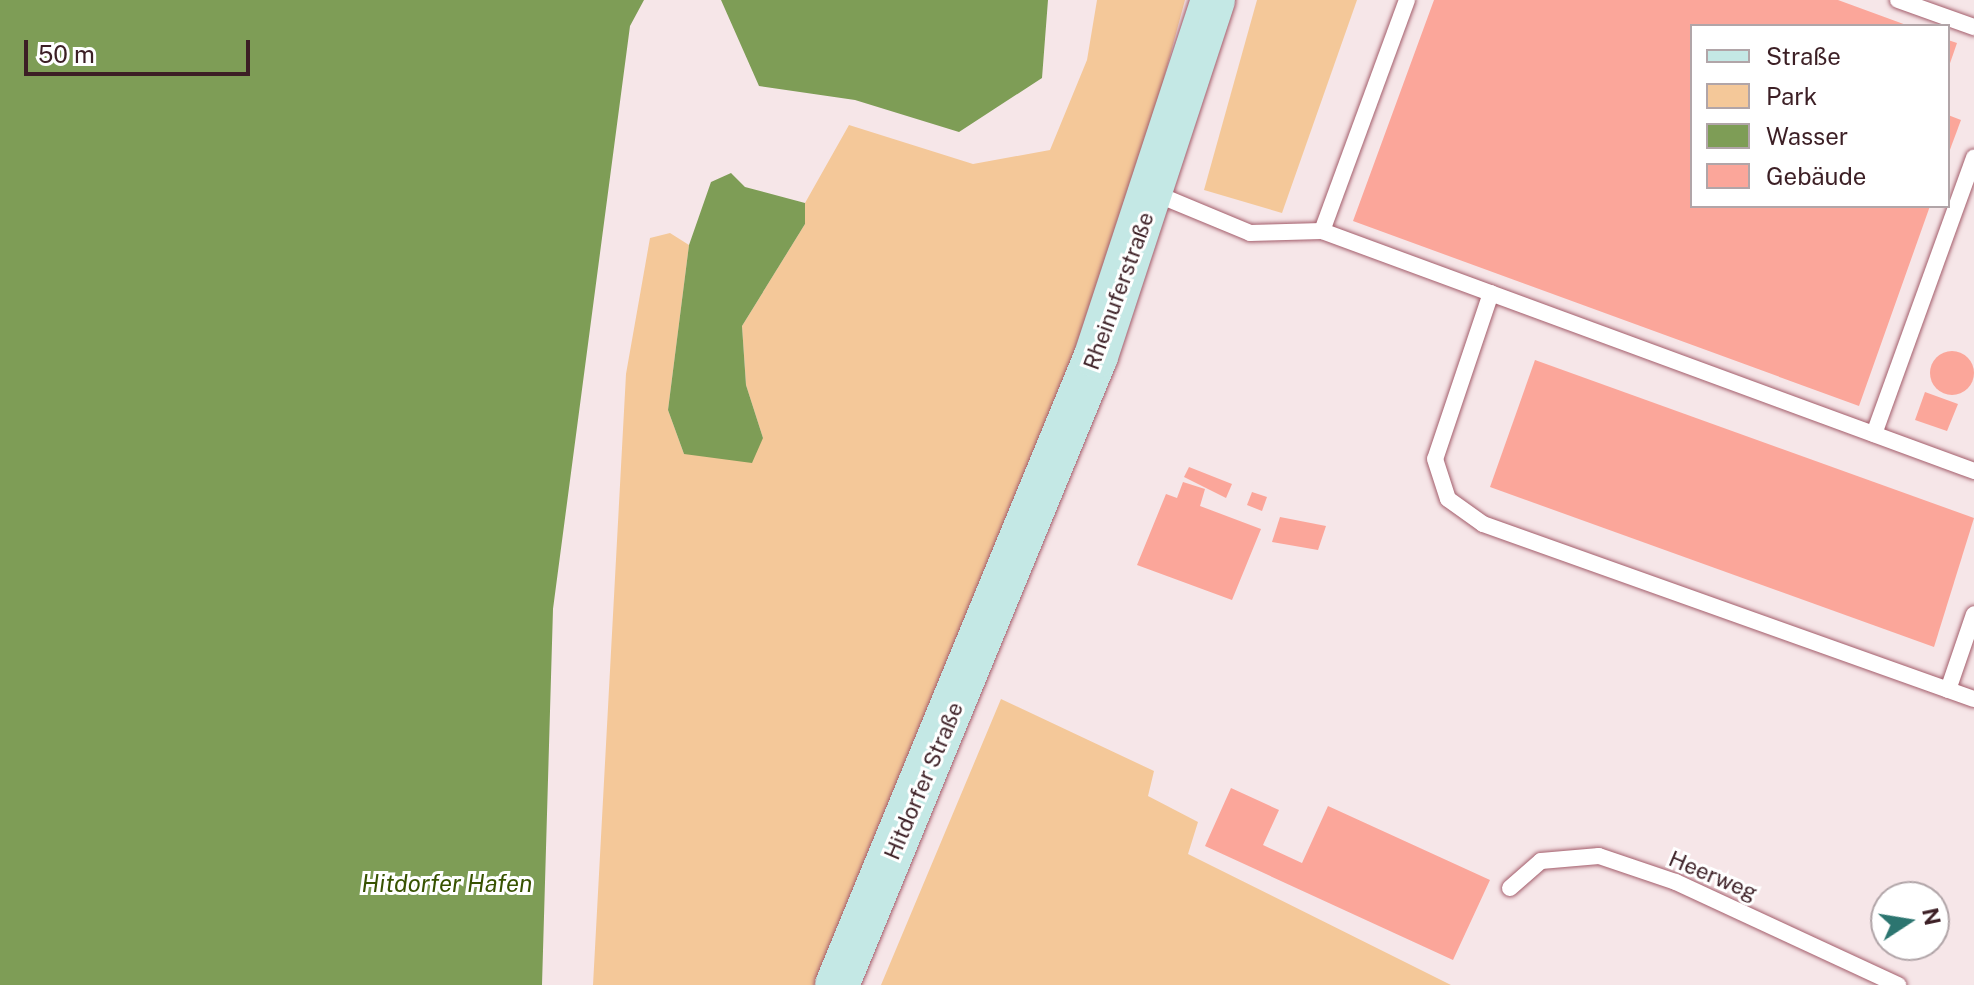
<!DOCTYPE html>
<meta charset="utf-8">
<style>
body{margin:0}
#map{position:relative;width:1974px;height:985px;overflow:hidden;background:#f6e6e8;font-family:"Public Sans",sans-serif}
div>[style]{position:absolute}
.green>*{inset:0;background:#f4c899}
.water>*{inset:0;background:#7e9d56}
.building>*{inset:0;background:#fba69a}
.round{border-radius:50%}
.roads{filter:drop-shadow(0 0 2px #a35d6b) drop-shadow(0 0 2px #a35d6b)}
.lane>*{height:16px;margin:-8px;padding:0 8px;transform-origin:8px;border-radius:8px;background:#fff}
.secondary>*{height:44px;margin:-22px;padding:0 22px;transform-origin:22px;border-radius:22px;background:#c4e8e5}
span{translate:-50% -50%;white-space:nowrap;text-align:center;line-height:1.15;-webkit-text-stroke:6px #fff;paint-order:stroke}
.street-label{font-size:22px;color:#3c1f25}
.water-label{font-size:24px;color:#375200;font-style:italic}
.legend{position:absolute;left:1690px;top:24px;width:260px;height:184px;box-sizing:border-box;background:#fff;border:2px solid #b1a5a8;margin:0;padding:10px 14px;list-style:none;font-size:24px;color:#3c1f25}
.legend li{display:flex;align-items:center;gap:16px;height:40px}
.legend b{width:40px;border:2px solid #b1a5a8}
.north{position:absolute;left:1870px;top:881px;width:80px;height:80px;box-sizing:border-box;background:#fff;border:2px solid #b1a5a8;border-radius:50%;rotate:78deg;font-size:22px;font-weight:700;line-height:32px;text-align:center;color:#3c1f25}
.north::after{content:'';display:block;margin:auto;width:28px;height:36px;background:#2c7570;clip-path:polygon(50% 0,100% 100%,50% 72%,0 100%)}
.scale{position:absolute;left:24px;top:40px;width:226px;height:36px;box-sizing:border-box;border:4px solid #3c1f25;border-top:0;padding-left:10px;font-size:24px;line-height:28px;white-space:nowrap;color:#3c1f25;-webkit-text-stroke:6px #fff;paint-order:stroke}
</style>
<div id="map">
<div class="green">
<div style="clip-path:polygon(1097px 0,1185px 0,1129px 208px,1004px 542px,819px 985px,593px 985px,626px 374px,650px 238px,670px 233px,689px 245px,668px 410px,684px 454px,763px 438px,746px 385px,742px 326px,805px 224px,805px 203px,849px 125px,973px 164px,1050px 150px,1087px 60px)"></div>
<div style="clip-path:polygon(1257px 0,1357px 0,1282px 213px,1204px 190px)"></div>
<div style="clip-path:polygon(1001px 699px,1154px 771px,1148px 796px,1198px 822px,1188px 854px,1451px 985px,881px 985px)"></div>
</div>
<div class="water">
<div style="clip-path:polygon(0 0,644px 0,630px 26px,553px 609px,542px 985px,0 985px)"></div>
<div style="clip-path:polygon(721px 0,1048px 0,1042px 78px,959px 132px,855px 100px,759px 86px)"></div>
<div style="clip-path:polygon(731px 173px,745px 187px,805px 203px,805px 224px,742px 326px,746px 385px,763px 438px,752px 463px,684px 454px,668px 410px,689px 245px,711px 182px)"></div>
</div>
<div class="building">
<div style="clip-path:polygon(1434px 0,1838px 0,1909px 26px,1692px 26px,1692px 206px,1930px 206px,1859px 406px,1353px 221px)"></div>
<div style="clip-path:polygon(1948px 40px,1957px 43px,1948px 69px)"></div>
<div style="clip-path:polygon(1948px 115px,1961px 120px,1948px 155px)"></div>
<div class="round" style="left:1930px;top:351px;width:44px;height:44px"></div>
<div style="clip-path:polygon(1535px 360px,1974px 518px,1934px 647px,1490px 487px)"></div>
<div style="clip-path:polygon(1925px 392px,1958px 404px,1947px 431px,1915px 420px)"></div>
<div style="clip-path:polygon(1189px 467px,1232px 484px,1226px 498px,1184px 477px)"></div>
<div style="clip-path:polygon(1183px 482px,1205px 489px,1200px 506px,1261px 529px,1232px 600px,1137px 565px,1166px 494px,1177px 498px)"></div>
<div style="clip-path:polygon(1252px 492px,1267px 497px,1262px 511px,1247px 505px)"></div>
<div style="clip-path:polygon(1280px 517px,1326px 526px,1318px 550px,1272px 542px)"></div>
<div style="clip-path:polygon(1231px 788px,1279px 810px,1263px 845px,1302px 863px,1328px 806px,1490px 880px,1453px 960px,1205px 846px)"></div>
</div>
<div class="roads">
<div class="lane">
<div style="left:1898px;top:0;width:81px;rotate:19.6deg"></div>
<div style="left:1154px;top:193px;width:104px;rotate:22.6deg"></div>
<div style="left:1250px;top:233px;width:72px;rotate:-1.6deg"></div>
<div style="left:1322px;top:231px;width:695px;rotate:20.21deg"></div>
<div style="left:1322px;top:231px;width:246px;rotate:-69.8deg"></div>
<div style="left:1491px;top:293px;width:175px;rotate:108.6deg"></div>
<div style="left:1435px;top:459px;width:42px;rotate:72deg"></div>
<div style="left:1448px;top:499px;width:43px;rotate:35.5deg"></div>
<div style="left:1483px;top:524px;width:521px;rotate:19.62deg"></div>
<div style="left:1874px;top:434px;width:294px;rotate:-70.1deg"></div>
<div style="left:1948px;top:690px;width:80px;rotate:-71.1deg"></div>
<div style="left:1510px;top:888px;width:41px;rotate:-41.1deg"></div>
<div style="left:1541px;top:861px;width:58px;rotate:-4.9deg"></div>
<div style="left:1599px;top:856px;width:81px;rotate:18.7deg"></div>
<div style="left:1676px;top:882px;width:245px;rotate:24.9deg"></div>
</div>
<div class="secondary">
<div style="left:837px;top:985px;width:680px;rotate:-67.62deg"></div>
<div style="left:1096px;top:356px;width:375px;rotate:-71.8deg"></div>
</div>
</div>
<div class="street-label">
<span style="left:1119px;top:291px;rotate:-70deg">Rheinuferstraße</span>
<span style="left:924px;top:781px;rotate:-67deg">Hitdorfer Straße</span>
<span style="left:1713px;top:876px;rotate:23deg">Heerweg</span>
</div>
<div class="water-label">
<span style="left:447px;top:884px">Hitdorfer Hafen</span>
</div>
<ul class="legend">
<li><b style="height:10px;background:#c4e8e5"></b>Straße</li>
<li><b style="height:22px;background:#f4c899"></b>Park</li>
<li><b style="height:22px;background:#7e9d56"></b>Wasser</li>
<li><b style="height:22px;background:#fba69a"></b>Gebäude</li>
</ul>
<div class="north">N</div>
<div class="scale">50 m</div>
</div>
